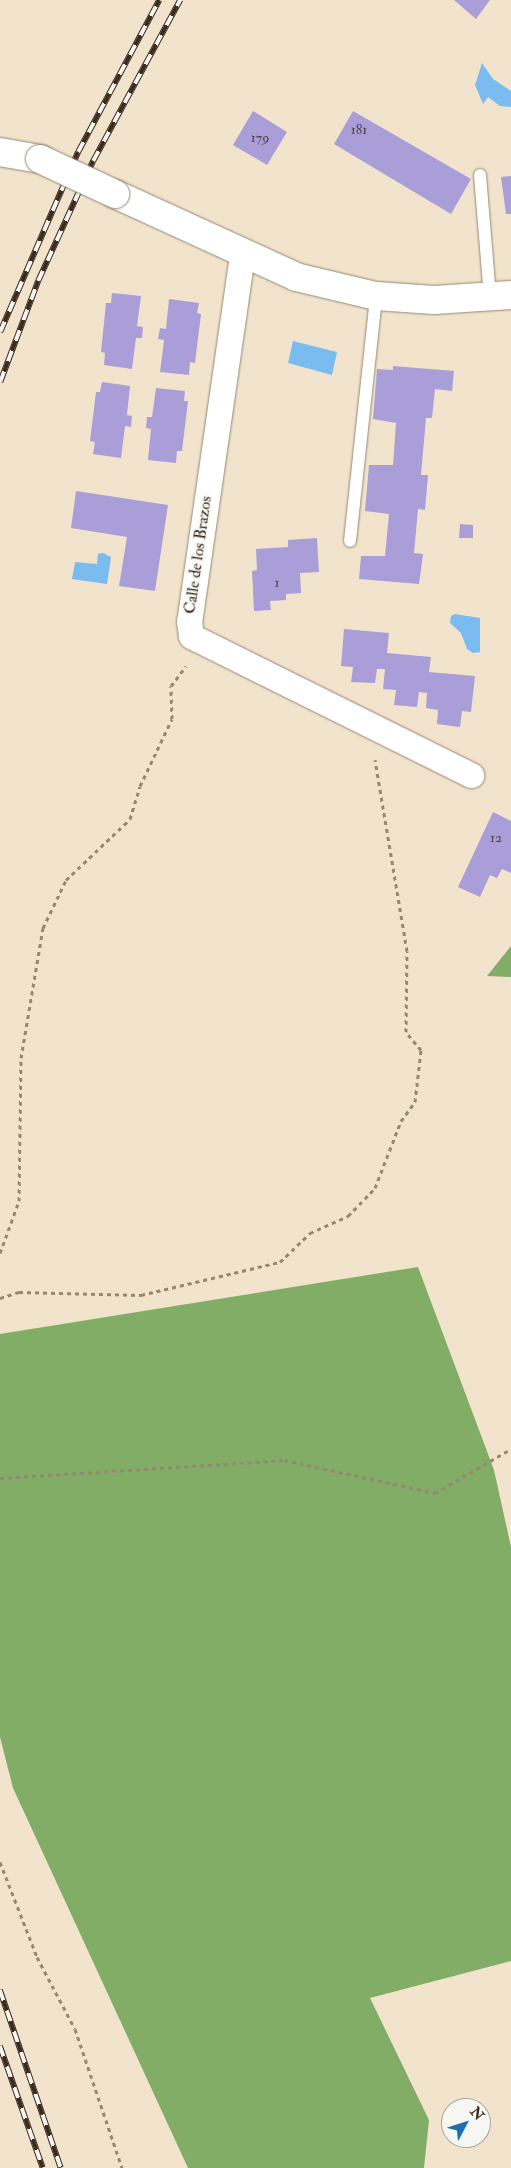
<!DOCTYPE html>
<style>
body{margin:0}
#map{position:relative;width:511px;height:2168px;overflow:hidden;background:#f2e4cc;font-family:"IM FELL Double Pica",serif}
div>[style]{position:absolute}
.forest>*{inset:0;background:#82ad66}
.water>*{inset:0;background:#7abcef}
.building>*{inset:0;background:#a99ed7}
.path>*{height:3px;margin-top:-1.5px;transform-origin:0;background:repeating-linear-gradient(90deg,#968775 0 4px,transparent 0 8px)}
.roads{filter:drop-shadow(0 0 1px #968775) drop-shadow(0 0 1px #968775)}
.lane>*{height:12px;margin:-6px;padding:0 6px;transform-origin:6px;border-radius:6px;background:#fff}
.street>*{height:25px;margin:-12.5px;padding:0 12.5px;transform-origin:12.5px;border-radius:12.5px;background:#fff}
.secondary>*{height:28px;margin:-14px;padding:0 14px;transform-origin:14px;border-radius:14px;background:#fff}
.rail>*{height:5.5px;margin-top:-2.75px;transform-origin:0;background:repeating-linear-gradient(90deg,#f6f6f2 0 11px,#3b2a1e 0 22px);box-sizing:border-box;border-block:1px solid #3b2a1e}
.bridges{filter:drop-shadow(0 0 1px #968775) drop-shadow(0 0 1px #968775)}
.secondary-bridge>*{height:28px;margin:-14px;padding:0 14px;transform-origin:14px;border-radius:14px;background:#fff}
span{translate:-50% -50%;white-space:nowrap;text-align:center;line-height:1.15;-webkit-text-stroke:4px #f6f6f2;paint-order:stroke}
.number-label{font-size:14px;color:#56474c}
.number-label span{-webkit-text-stroke-width:0}
.street-label{font-size:16px;color:#3b2a1e}
.north{position:absolute;left:441px;top:2098px;width:50px;height:50px;box-sizing:border-box;background:#f6f6f2;border:1px solid #aba49d;border-radius:50%;rotate:50deg;font-size:14px;font-weight:700;line-height:20px;text-align:center;color:#3b2a1e}
.north::after{content:'';display:block;margin:auto;width:18px;height:22px;background:#1f6fb2;clip-path:polygon(50% 0,100% 100%,50% 72%,0 100%)}
</style>
<div id="map">
<div class="forest">
<div style="clip-path:polygon(511px 946px,511px 977px,487px 976px)"></div>
<div style="clip-path:polygon(418px 1267px,494px 1470px,511px 1547px,511px 1961px,370px 1998px,429px 2120px,424px 2168px,188px 2168px,13px 1788px,0 1737px,0 1334px)"></div>
</div>
<div class="water">
<div style="clip-path:polygon(482px 63px,493px 79px,511px 91px,511px 107px,500px 106px,488px 97px,483px 104px,475px 85px)"></div>
<div style="clip-path:polygon(293px 341px,337px 352px,332px 375px,288px 363px)"></div>
<div style="clip-path:polygon(103px 553px,111px 557px,107px 584px,72px 579px,75px 562px,97px 564px,98px 554px)"></div>
<div style="clip-path:polygon(455px 614px,480px 618px,480px 652px,473px 653px,467px 649px,461px 633px,450px 623px,451px 616px)"></div>
</div>
<div class="building">
<div style="clip-path:polygon(454px 0,490px 0,476px 19px)"></div>
<div style="clip-path:polygon(253px 111px,287px 132px,267px 165px,233px 145px)"></div>
<div style="clip-path:polygon(353px 111px,471px 179px,451px 214px,334px 144px)"></div>
<div style="clip-path:polygon(511px 176px,511px 214px,506px 214px,501px 177px)"></div>
<div style="clip-path:polygon(112px 293px,141px 296px,137px 326px,143px 327px,142px 338px,136px 338px,132px 369px,104px 365px,105px 353px,101px 352px,106px 303px,111px 303px)"></div>
<div style="clip-path:polygon(169px 299px,199px 303px,197px 313px,201px 314px,195px 363px,190px 362px,189px 375px,160px 372px,164px 340px,158px 339px,160px 328px,166px 329px)"></div>
<div style="clip-path:polygon(393px 366px,454px 371px,452px 391px,435px 389px,432px 418px,426px 418px,421px 475px,428px 475px,425px 510px,418px 509px,414px 553px,423px 554px,419px 584px,359px 579px,361px 556px,385px 556px,389px 514px,365px 511px,369px 465px,393px 465px,396px 423px,373px 419px,377px 369px,393px 370px)"></div>
<div style="clip-path:polygon(102px 382px,130px 386px,127px 415px,132px 416px,131px 427px,125px 426px,121px 458px,93px 454px,95px 442px,90px 441px,96px 392px,100px 392px)"></div>
<div style="clip-path:polygon(156px 388px,185px 391px,184px 401px,188px 401px,182px 451px,177px 451px,176px 463px,148px 460px,151px 429px,146px 428px,147px 417px,152px 417px)"></div>
<div style="clip-path:polygon(76px 491px,168px 505px,155px 591px,119px 586px,127px 537px,71px 528px)"></div>
<div style="clip-path:polygon(460px 524px,473px 525px,473px 538px,459px 538px)"></div>
<div style="clip-path:polygon(317px 538px,319px 572px,300px 573px,301px 593px,286px 594px,286px 600px,270px 601px,271px 610px,254px 611px,252px 571px,257px 570px,256px 549px,288px 547px,288px 540px)"></div>
<div style="clip-path:polygon(344px 629px,389px 633px,387px 653px,431px 657px,429px 672px,475px 676px,471px 712px,462px 711px,460px 727px,452px 726px,437px 724px,438px 710px,426px 708px,427px 693px,419px 692px,417px 707px,394px 705px,396px 690px,383px 689px,385px 669px,377px 669px,375px 683px,351px 682px,353px 667px,341px 666px)"></div>
<div style="clip-path:polygon(493px 812px,511px 821px,511px 873px,502px 869px,497px 878px,490px 875px,480px 897px,458px 887px)"></div>
</div>
<div class="path">
<div style="left:0;top:1253px;width:55px;rotate:-69.9deg"></div>
<div style="left:19px;top:1201px;width:143px;rotate:-89.2deg"></div>
<div style="left:21px;top:1058px;width:132px;rotate:-80.4deg"></div>
<div style="left:43px;top:928px;width:53px;rotate:-64.4deg"></div>
<div style="left:66px;top:880px;width:88px;rotate:-43.6deg"></div>
<div style="left:130px;top:819px;width:34px;rotate:-73deg"></div>
<div style="left:140px;top:786px;width:74px;rotate:-64.5deg"></div>
<div style="left:172px;top:719px;width:33px;rotate:-92deg"></div>
<div style="left:171px;top:686px;width:25px;rotate:-53deg"></div>
<div style="left:0;top:1298px;width:20px;rotate:-18deg"></div>
<div style="left:19px;top:1292px;width:122px;rotate:1.4deg"></div>
<div style="left:141px;top:1295px;width:143px;rotate:-13.4deg"></div>
<div style="left:280px;top:1262px;width:42px;rotate:-44deg"></div>
<div style="left:310px;top:1233px;width:42px;rotate:-24.1deg"></div>
<div style="left:348px;top:1216px;width:39px;rotate:-46deg"></div>
<div style="left:375px;top:1188px;width:72px;rotate:-68.8deg"></div>
<div style="left:401px;top:1121px;width:24px;rotate:-54deg"></div>
<div style="left:415px;top:1102px;width:52px;rotate:-83.4deg"></div>
<div style="left:421px;top:1050px;width:23px;rotate:-130deg"></div>
<div style="left:406px;top:1032px;width:81px;rotate:-89.3deg"></div>
<div style="left:407px;top:951px;width:194px;rotate:-99.5deg"></div>
<div style="left:0;top:1478px;width:285px;rotate:-3.6deg"></div>
<div style="left:284px;top:1460px;width:155px;rotate:12.3deg"></div>
<div style="left:435px;top:1493px;width:88px;rotate:-30.1deg"></div>
<div style="left:0;top:1862px;width:102px;rotate:68.7deg"></div>
<div style="left:37px;top:1957px;width:81px;rotate:62.2deg"></div>
<div style="left:75px;top:2029px;width:147px;rotate:71.3deg"></div>
</div>
<div class="roads">
<div class="lane">
<div style="left:480px;top:175px;width:122px;rotate:85.3deg"></div>
<div style="left:350px;top:541px;width:246px;rotate:-83.9deg"></div>
</div>
<div class="street">
<div style="left:242px;top:255px;width:370px;rotate:98.2deg"></div>
<div style="left:189px;top:621px;width:15px;rotate:82deg"></div>
<div style="left:191px;top:636px;width:313px;rotate:26.4deg"></div>
</div>
<div class="secondary">
<div style="left:0;top:152px;width:41px;rotate:9.9deg"></div>
<div style="left:115px;top:194px;width:199px;rotate:24.6deg"></div>
<div style="left:296px;top:277px;width:82px;rotate:13.4deg"></div>
<div style="left:376px;top:296px;width:58px;rotate:3.9deg"></div>
<div style="left:434px;top:300px;width:77px;rotate:-3.7deg"></div>
</div>
</div>
<div class="rail">
<div style="left:0;top:332px;width:196px;rotate:-66.6deg"></div>
<div style="left:78px;top:152px;width:172px;rotate:-61.9deg"></div>
<div style="left:0;top:382px;width:108px;rotate:-69.4deg"></div>
<div style="left:38px;top:281px;width:132px;rotate:-65.4deg"></div>
<div style="left:93px;top:161px;width:183px;rotate:-61.6deg"></div>
<div style="left:0;top:1990px;width:188px;rotate:71.1deg"></div>
<div style="left:0;top:2046px;width:129px;rotate:70.6deg"></div>
</div>
<div class="bridges">
<div class="secondary-bridge">
<div style="left:40px;top:159px;width:83px;rotate:25deg"></div>
</div>
</div>
<div class="number-label">
<span style="left:359px;top:130px">181</span>
<span style="left:260px;top:138px">179</span>
<span style="left:277px;top:583px">1</span>
<span style="left:496px;top:838px">12</span>
</div>
<div class="street-label">
<span style="left:198px;top:555px;rotate:-82deg">Calle de los Brazos</span>
</div>
<div class="north">N</div>
</div>
